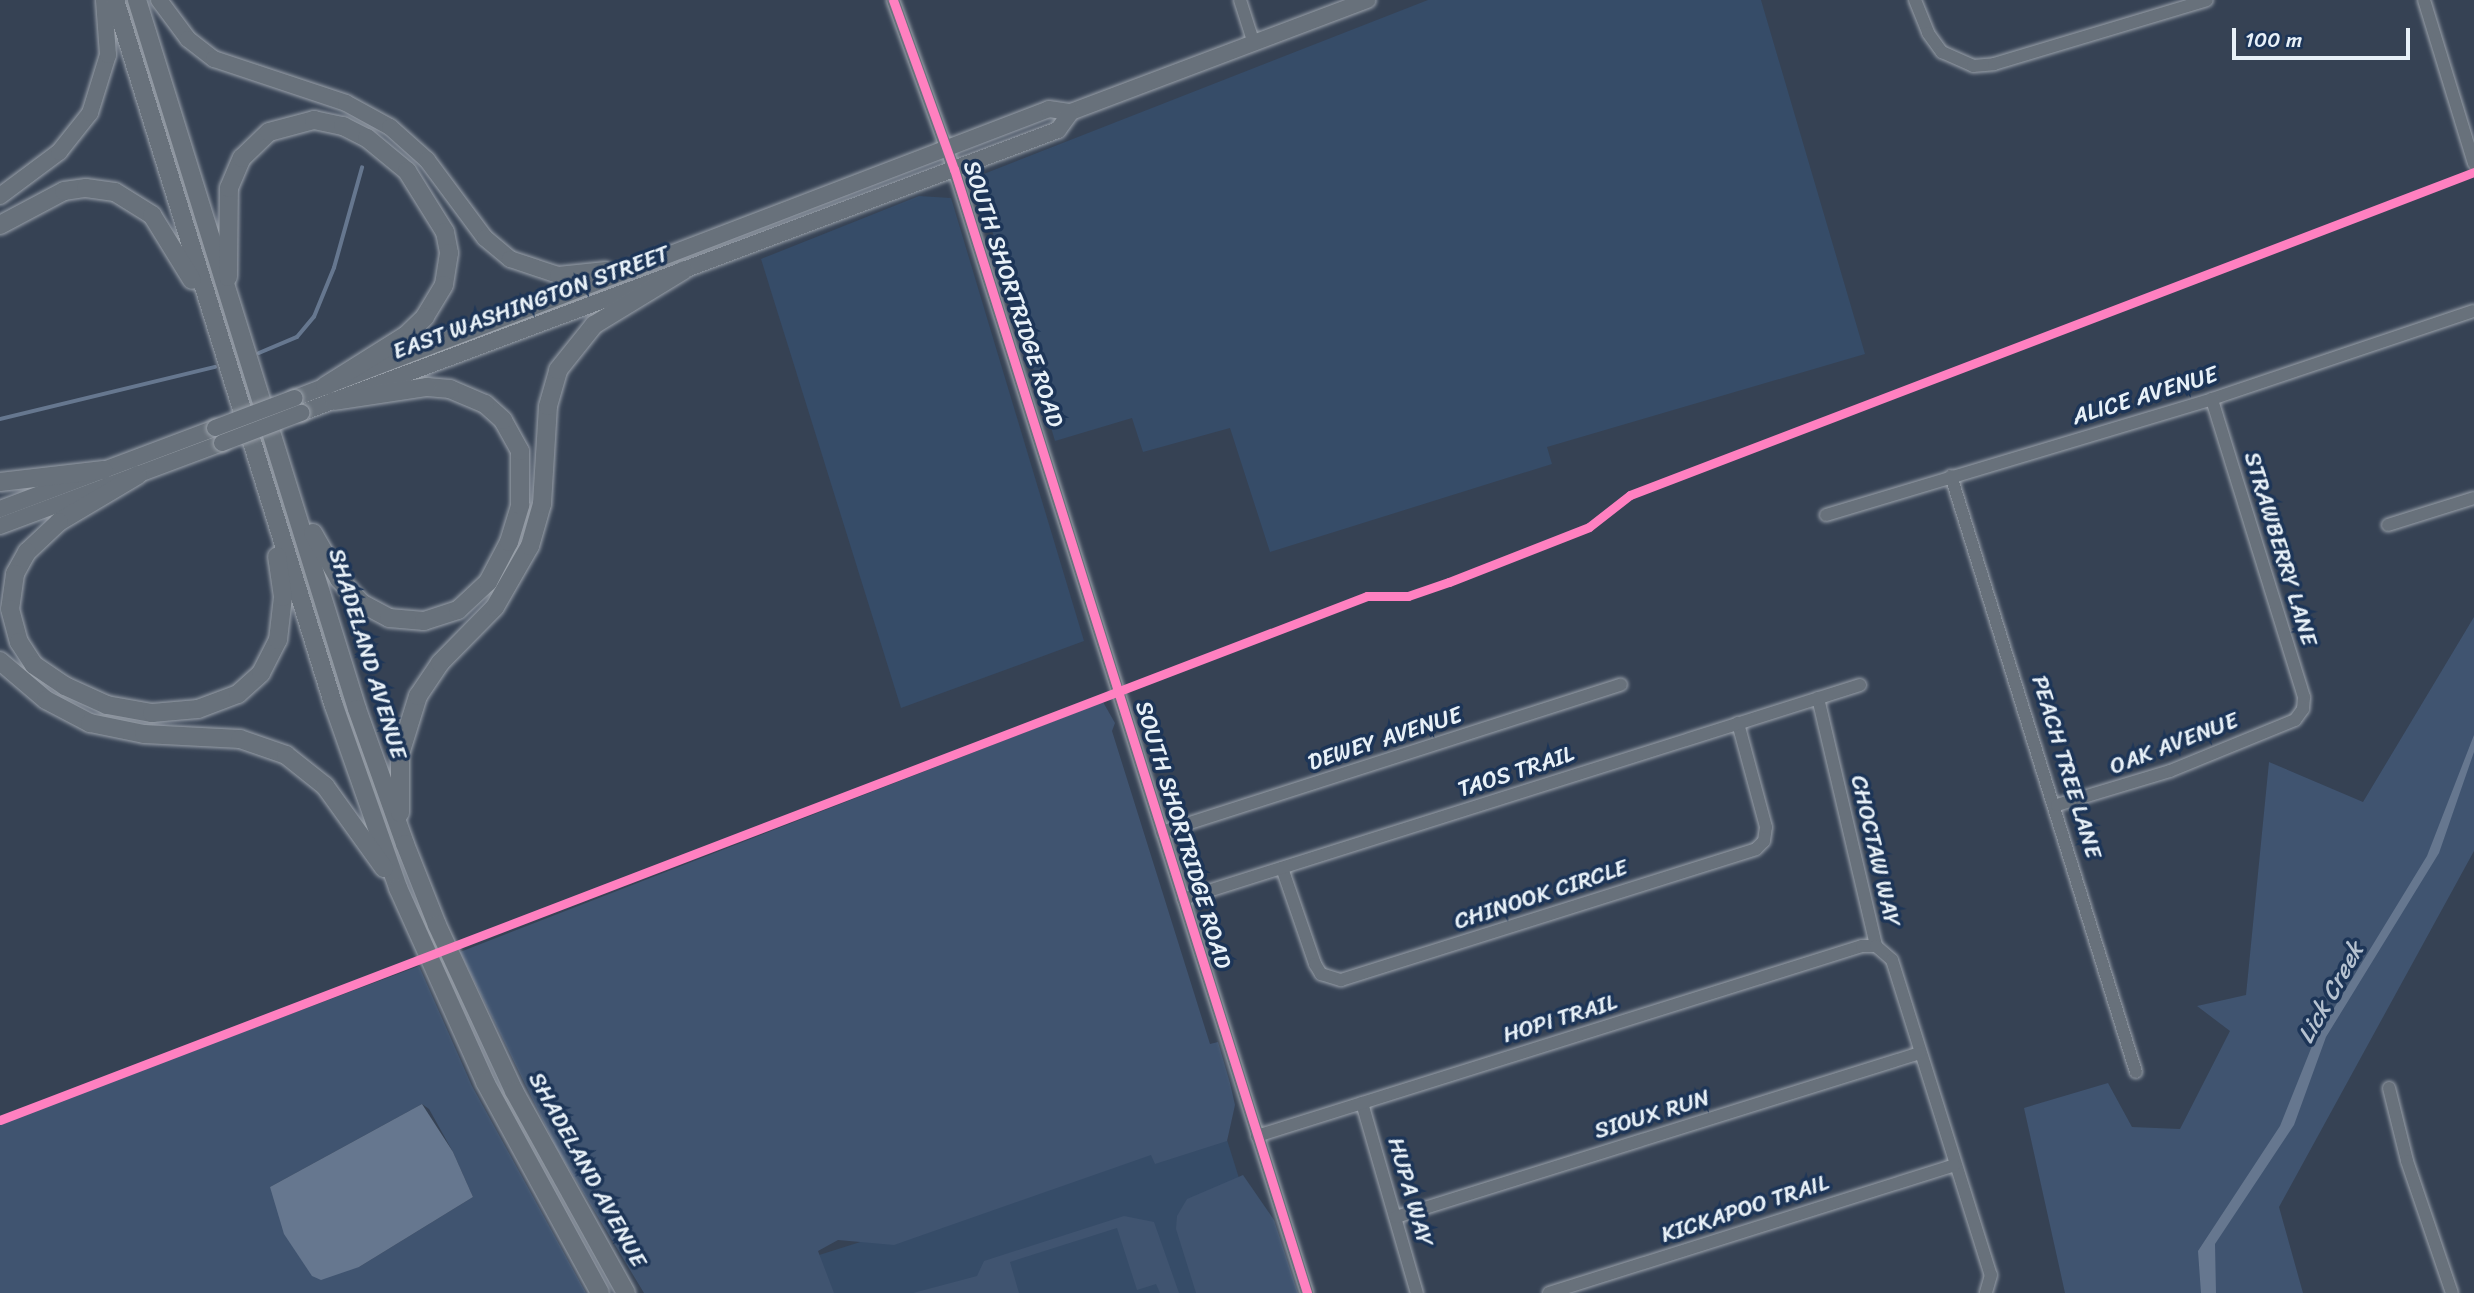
<!DOCTYPE html>
<style>
body{margin:0}
#map{position:relative;width:2474px;height:1293px;overflow:hidden;background:#364254;font-family:Sriracha,sans-serif}
div>[style]{position:absolute}
.built>*{inset:0;background:#364c68}
.green>*{inset:0;background:#405470}
.water>*{inset:0;background:#66778f}
.stream>*{height:3.5px;margin:-1.75px;padding:0 1.75px;transform-origin:1.75px;border-radius:1.75px;background:#66778f}
.roads{filter:drop-shadow(0 0 2px #9ba2ab) drop-shadow(0 0 2px #9ba2ab)}
.minor>*{height:12px;margin:-6px;padding:0 6px;transform-origin:6px;border-radius:6px;background:#68717b}
.major>*{height:16px;margin:-8px;padding:0 8px;transform-origin:8px;border-radius:8px;background:#68717b}
.highway>*{height:18px;margin:-9px;padding:0 9px;transform-origin:9px;border-radius:9px;background:#68717b}
.bridges{filter:drop-shadow(0 0 2px #9ba2ab) drop-shadow(0 0 2px #9ba2ab)}
.major-bridge>*{height:16px;margin:-8px;padding:0 8px;transform-origin:8px;border-radius:8px;background:#68717b}
.cycleway>*{height:9px;margin:-4.5px;padding:0 4.5px;transform-origin:4.5px;border-radius:4.5px;background:#ff80c0}
span{translate:-50% -50%;white-space:nowrap;text-align:center;line-height:1.15;-webkit-text-stroke:7px #1d3557;paint-order:stroke}
.street-label{font-size:23px;color:#e8f1f8}
.water-label{font-size:24px;color:#b6c2d0;font-style:italic}
.scale{position:absolute;left:2232px;top:28px;width:178px;height:32px;box-sizing:border-box;border:4px solid #e8f1f8;border-top:0;padding-left:9px;font-size:21px;line-height:24px;white-space:nowrap;color:#e8f1f8;-webkit-text-stroke:5px #1d3557;paint-order:stroke}
</style>
<div id="map">
<div class="built">
<div style="clip-path:polygon(1428px 0,1761px 0,1865px 354px,1547px 447px,1552px 464px,1270px 552px,1230px 428px,1143px 452px,1132px 418px,1055px 441px,976px 177px)"></div>
<div style="clip-path:polygon(919px 196px,951px 198px,1084px 641px,901px 708px,761px 259px)"></div>
<div style="clip-path:polygon(1223px 1127px,1275px 1293px,806px 1293px,816px 1256px)"></div>
</div>
<div class="green">
<div style="clip-path:polygon(2474px 617px,2474px 851px,2279px 1207px,2303px 1293px,2065px 1293px,2024px 1108px,2108px 1083px,2132px 1127px,2180px 1129px,2230px 1031px,2197px 1006px,2246px 995px,2269px 762px,2363px 802px)"></div>
<div style="clip-path:polygon(1103px 702px,1115px 723px,1112px 731px,1210px 1044px,1218px 1042px,1230px 1083px,1235px 1105px,1227px 1141px,1155px 1164px,1151px 1155px,894px 1245px,838px 1240px,818px 1251px,834px 1293px,644px 1293px,557px 1149px,460px 952px)"></div>
<div style="clip-path:polygon(evenodd,419px 966px,472px 1086px,586px 1293px,0 1293px,0 1123px,419px 966px,422px 1104px,429px 1109px,453px 1152px,473px 1197px,359px 1267px,270px 1187px,422px 1104px)"></div>
<div style="clip-path:polygon(1243px 1175px,1274px 1220px,1298px 1293px,1196px 1293px,1176px 1229px,1177px 1216px,1187px 1199px)"></div>
<div style="clip-path:polygon(1124px 1216px,1154px 1222px,1179px 1293px,1160px 1293px,1156px 1284px,1137px 1290px,1117px 1228px,1010px 1262px,1019px 1293px,913px 1293px,977px 1276px,984px 1261px)"></div>
</div>
<div class="water">
<div style="clip-path:polygon(2474px 735px,2474px 752px,2439px 853px,2326px 1037px,2294px 1125px,2215px 1244px,2216px 1293px,2201px 1293px,2198px 1251px,2280px 1126px,2314px 1041px,2427px 856px)"></div>
<div style="clip-path:polygon(422px 1104px,453px 1152px,473px 1197px,359px 1267px,321px 1280px,312px 1276px,284px 1234px,270px 1187px)"></div>
</div>
<div class="stream">
<div style="left:259px;top:353px;width:41px;rotate:-22.8deg"></div>
<div style="left:297px;top:337px;width:26px;rotate:-50deg"></div>
<div style="left:314px;top:317px;width:53px;rotate:-67.8deg"></div>
<div style="left:334px;top:268px;width:104px;rotate:-74.4deg"></div>
<div style="left:0;top:419px;width:221px;rotate:-13.6deg"></div>
</div>
<div class="roads">
<div class="minor">
<div style="left:893px;top:0;width:180px;rotate:70.2deg"></div>
<div style="left:954px;top:169px;width:1178px;rotate:72.56deg"></div>
<div style="left:1240px;top:0;width:46px;rotate:72.3deg"></div>
<div style="left:1915px;top:0;width:35px;rotate:68deg"></div>
<div style="left:1928px;top:33px;width:24px;rotate:54deg"></div>
<div style="left:1942px;top:52px;width:34px;rotate:24deg"></div>
<div style="left:1973px;top:66px;width:21px;rotate:-5deg"></div>
<div style="left:1994px;top:64px;width:222px;rotate:-16.7deg"></div>
<div style="left:2424px;top:0;width:171px;rotate:73deg"></div>
<div style="left:1951px;top:476px;width:624px;rotate:72.76deg"></div>
<div style="left:1826px;top:515px;width:403px;rotate:-16.7deg"></div>
<div style="left:2212px;top:399px;width:276px;rotate:-18.6deg"></div>
<div style="left:2388px;top:525px;width:90px;rotate:-17.4deg"></div>
<div style="left:1818px;top:698px;width:255px;rotate:76.8deg"></div>
<div style="left:2057px;top:805px;width:118px;rotate:-16.7deg"></div>
<div style="left:2170px;top:771px;width:135px;rotate:-22.2deg"></div>
<div style="left:2295px;top:720px;width:14px;rotate:-54deg"></div>
<div style="left:2303px;top:709px;width:12px;rotate:-85deg"></div>
<div style="left:2304px;top:697px;width:312px;rotate:-107.2deg"></div>
<div style="left:1162px;top:832px;width:482px;rotate:-17.8deg"></div>
<div style="left:1282px;top:868px;width:102px;rotate:71deg"></div>
<div style="left:1315px;top:964px;width:12px;rotate:59deg"></div>
<div style="left:1321px;top:974px;width:21px;rotate:17deg"></div>
<div style="left:1341px;top:980px;width:435px;rotate:-17.5deg"></div>
<div style="left:1756px;top:849px;width:11px;rotate:-45deg"></div>
<div style="left:1764px;top:841px;width:14px;rotate:-82deg"></div>
<div style="left:1766px;top:827px;width:108px;rotate:-105.1deg"></div>
<div style="left:1183px;top:899px;width:710px;rotate:-17.54deg"></div>
<div style="left:2389px;top:1088px;width:75px;rotate:76.1deg"></div>
<div style="left:2407px;top:1161px;width:139px;rotate:71.2deg"></div>
<div style="left:1362px;top:1103px;width:198px;rotate:73.9deg"></div>
<div style="left:1257px;top:1136px;width:634px;rotate:-17.43deg"></div>
<div style="left:1862px;top:946px;width:14px"></div>
<div style="left:1876px;top:946px;width:21px;rotate:41deg"></div>
<div style="left:1892px;top:960px;width:330px;rotate:72.6deg"></div>
<div style="left:1991px;top:1275px;width:19px;rotate:106deg"></div>
<div style="left:1396px;top:1217px;width:549px;rotate:-17.38deg"></div>
<div style="left:1549px;top:1293px;width:425px;rotate:-17.5deg"></div>
</div>
<div class="major">
<div style="left:159px;top:0;width:49px;rotate:53.4deg"></div>
<div style="left:188px;top:39px;width:33px;rotate:38deg"></div>
<div style="left:214px;top:59px;width:139px;rotate:18.4deg"></div>
<div style="left:346px;top:103px;width:50px;rotate:28.6deg"></div>
<div style="left:390px;top:127px;width:50px;rotate:41.7deg"></div>
<div style="left:427px;top:160px;width:97px;rotate:53.4deg"></div>
<div style="left:485px;top:238px;width:33px;rotate:40deg"></div>
<div style="left:510px;top:259px;width:51px;rotate:18.4deg"></div>
<div style="left:558px;top:275px;width:48px;rotate:-5.9deg"></div>
<div style="left:0;top:196px;width:74px;rotate:-36.7deg"></div>
<div style="left:59px;top:152px;width:50px;rotate:-51.5deg"></div>
<div style="left:90px;top:113px;width:61px;rotate:-72.8deg"></div>
<div style="left:108px;top:55px;width:55px;rotate:-94.2deg"></div>
<div style="left:295px;top:398px;width:807px;rotate:-20.97deg"></div>
<div style="left:1049px;top:109px;width:22px;rotate:8deg"></div>
<div style="left:1071px;top:112px;width:317px;rotate:-20.7deg"></div>
<div style="left:301px;top:413px;width:808px;rotate:-20.5deg"></div>
<div style="left:1058px;top:130px;width:22px;rotate:-54deg"></div>
<div style="left:0;top:509px;width:230px;rotate:-20.6deg"></div>
<div style="left:0;top:526px;width:237px;rotate:-20.5deg"></div>
</div>
<div class="highway">
<div style="left:115px;top:0;width:739px;rotate:72.77deg"></div>
<div style="left:334px;top:706px;width:193px;rotate:70.6deg"></div>
<div style="left:398px;top:888px;width:213px;rotate:65.8deg"></div>
<div style="left:485px;top:1082px;width:240px;rotate:61.4deg"></div>
<div style="left:137px;top:0;width:742px;rotate:72.76deg"></div>
<div style="left:357px;top:709px;width:143px;rotate:70.4deg"></div>
<div style="left:405px;top:844px;width:87px;rotate:68.4deg"></div>
<div style="left:437px;top:925px;width:183px;rotate:65.1deg"></div>
<div style="left:514px;top:1091px;width:231px;rotate:61deg"></div>
<div style="left:0;top:225px;width:72px;rotate:-28deg"></div>
<div style="left:64px;top:191px;width:22px;rotate:-8deg"></div>
<div style="left:86px;top:188px;width:29px;rotate:8deg"></div>
<div style="left:115px;top:192px;width:44px;rotate:31.9deg"></div>
<div style="left:152px;top:215px;width:76px;rotate:58.4deg"></div>
<div style="left:228px;top:277px;width:89px;rotate:-89.4deg"></div>
<div style="left:229px;top:188px;width:33px;rotate:-67deg"></div>
<div style="left:242px;top:158px;width:37px;rotate:-44deg"></div>
<div style="left:269px;top:132px;width:47px;rotate:-14.9deg"></div>
<div style="left:314px;top:120px;width:30px;rotate:12deg"></div>
<div style="left:343px;top:126px;width:27px;rotate:27deg"></div>
<div style="left:367px;top:138px;width:52px;rotate:39.5deg"></div>
<div style="left:407px;top:171px;width:72px;rotate:58.1deg"></div>
<div style="left:445px;top:232px;width:21px;rotate:79deg"></div>
<div style="left:449px;top:253px;width:32px;rotate:99deg"></div>
<div style="left:444px;top:285px;width:37px;rotate:121deg"></div>
<div style="left:425px;top:317px;width:28px;rotate:136deg"></div>
<div style="left:405px;top:336px;width:94px;rotate:148deg"></div>
<div style="left:138px;top:475px;width:92px;rotate:149.3deg"></div>
<div style="left:59px;top:522px;width:44px;rotate:136.8deg"></div>
<div style="left:27px;top:552px;width:25px;rotate:119deg"></div>
<div style="left:15px;top:574px;width:35px;rotate:98deg"></div>
<div style="left:10px;top:609px;width:34px;rotate:75deg"></div>
<div style="left:19px;top:642px;width:27px;rotate:57deg"></div>
<div style="left:34px;top:665px;width:37px;rotate:34deg"></div>
<div style="left:65px;top:686px;width:46px;rotate:24.3deg"></div>
<div style="left:107px;top:705px;width:46px;rotate:10.1deg"></div>
<div style="left:152px;top:713px;width:46px;rotate:-5deg"></div>
<div style="left:198px;top:709px;width:43px;rotate:-20.6deg"></div>
<div style="left:238px;top:694px;width:31px;rotate:-42deg"></div>
<div style="left:261px;top:673px;width:37px;rotate:-63deg"></div>
<div style="left:278px;top:640px;width:43px;rotate:-83.4deg"></div>
<div style="left:283px;top:597px;width:41px;rotate:-98.3deg"></div>
<div style="left:0;top:482px;width:104px;rotate:-6.6deg"></div>
<div style="left:313px;top:533px;width:53px;rotate:60.5deg"></div>
<div style="left:339px;top:579px;width:33px;rotate:47deg"></div>
<div style="left:361px;top:603px;width:32px;rotate:28deg"></div>
<div style="left:389px;top:618px;width:35px;rotate:5deg"></div>
<div style="left:424px;top:621px;width:36px;rotate:-18deg"></div>
<div style="left:458px;top:610px;width:41px;rotate:-43deg"></div>
<div style="left:488px;top:582px;width:45px;rotate:-62.3deg"></div>
<div style="left:509px;top:542px;width:39px;rotate:-73deg"></div>
<div style="left:520px;top:505px;width:54px;rotate:-90deg"></div>
<div style="left:520px;top:451px;width:35px;rotate:-119deg"></div>
<div style="left:503px;top:420px;width:24px;rotate:-138deg"></div>
<div style="left:485px;top:404px;width:38px;rotate:-157deg"></div>
<div style="left:450px;top:389px;width:23px;rotate:-175deg"></div>
<div style="left:427px;top:387px;width:94px;rotate:171.4deg"></div>
<div style="left:0;top:661px;width:60px;rotate:40.3deg"></div>
<div style="left:46px;top:700px;width:50px;rotate:27.6deg"></div>
<div style="left:90px;top:723px;width:55px;rotate:11.5deg"></div>
<div style="left:144px;top:734px;width:96px;rotate:3deg"></div>
<div style="left:240px;top:739px;width:49px;rotate:19.2deg"></div>
<div style="left:286px;top:755px;width:50px;rotate:38.5deg"></div>
<div style="left:325px;top:786px;width:101px;rotate:54.3deg"></div>
<div style="left:400px;top:813px;width:59px;rotate:-90deg"></div>
<div style="left:400px;top:754px;width:61px;rotate:-72.8deg"></div>
<div style="left:418px;top:696px;width:40px;rotate:-56deg"></div>
<div style="left:440px;top:663px;width:78px;rotate:-45.5deg"></div>
<div style="left:495px;top:607px;width:70px;rotate:-60.2deg"></div>
<div style="left:530px;top:546px;width:44px;rotate:-74.1deg"></div>
<div style="left:542px;top:504px;width:98px;rotate:-86.5deg"></div>
<div style="left:548px;top:406px;width:37px;rotate:-74deg"></div>
<div style="left:558px;top:370px;width:58px;rotate:-51.3deg"></div>
<div style="left:594px;top:325px;width:105px;rotate:-31.4deg"></div>
</div>
</div>
<div class="bridges">
<div class="major-bridge">
<div style="left:215px;top:428px;width:85px;rotate:-20.6deg"></div>
<div style="left:222px;top:443px;width:85px;rotate:-20.8deg"></div>
</div>
</div>
<div class="cycleway">
<div style="left:893px;top:0;width:180px;rotate:70.2deg"></div>
<div style="left:954px;top:169px;width:1178px;rotate:72.56deg"></div>
<div style="left:0;top:1120px;width:1464px;rotate:-20.97deg"></div>
<div style="left:1367px;top:596px;width:41px"></div>
<div style="left:1408px;top:596px;width:43px;rotate:-18.9deg"></div>
<div style="left:1449px;top:582px;width:150px;rotate:-21.4deg"></div>
<div style="left:1589px;top:527px;width:52px;rotate:-38deg"></div>
<div style="left:1630px;top:495px;width:904px;rotate:-20.94deg"></div>
</div>
<div class="street-label">
<span style="left:1013px;top:294px;rotate:72deg">SOUTH SHORTRIDGE ROAD</span>
<span style="left:531px;top:303px;rotate:-20deg">EAST WASHINGTON STREET</span>
<span style="left:2145px;top:396px;rotate:-17deg">ALICE AVENUE</span>
<span style="left:2280px;top:549px;rotate:73deg">STRAWBERRY LANE</span>
<span style="left:367px;top:654px;rotate:73deg">SHADELAND AVENUE</span>
<span style="left:1385px;top:739px;rotate:-18deg">DEWEY AVENUE</span>
<span style="left:2174px;top:744px;rotate:-21deg">OAK AVENUE</span>
<span style="left:2066px;top:767px;rotate:73deg">PEACH TREE LANE</span>
<span style="left:1516px;top:772px;rotate:-18deg">TAOS TRAIL</span>
<span style="left:1183px;top:835px;rotate:73deg">SOUTH SHORTRIDGE ROAD</span>
<span style="left:1875px;top:851px;rotate:77deg">CHOCTAW WAY</span>
<span style="left:1541px;top:895px;rotate:-18deg">CHINOOK CIRCLE</span>
<span style="left:1560px;top:1019px;rotate:-17deg">HOPI TRAIL</span>
<span style="left:1652px;top:1115px;rotate:-17deg">SIOUX RUN</span>
<span style="left:587px;top:1170px;rotate:61deg">SHADELAND AVENUE</span>
<span style="left:1410px;top:1192px;rotate:74deg">HUPA WAY</span>
<span style="left:1745px;top:1209px;rotate:-18deg">KICKAPOO TRAIL</span>
</div>
<div class="water-label">
<span style="left:2331px;top:993px;rotate:-61deg">Lick Creek</span>
</div>
<div class="scale">100 m</div>
</div>
